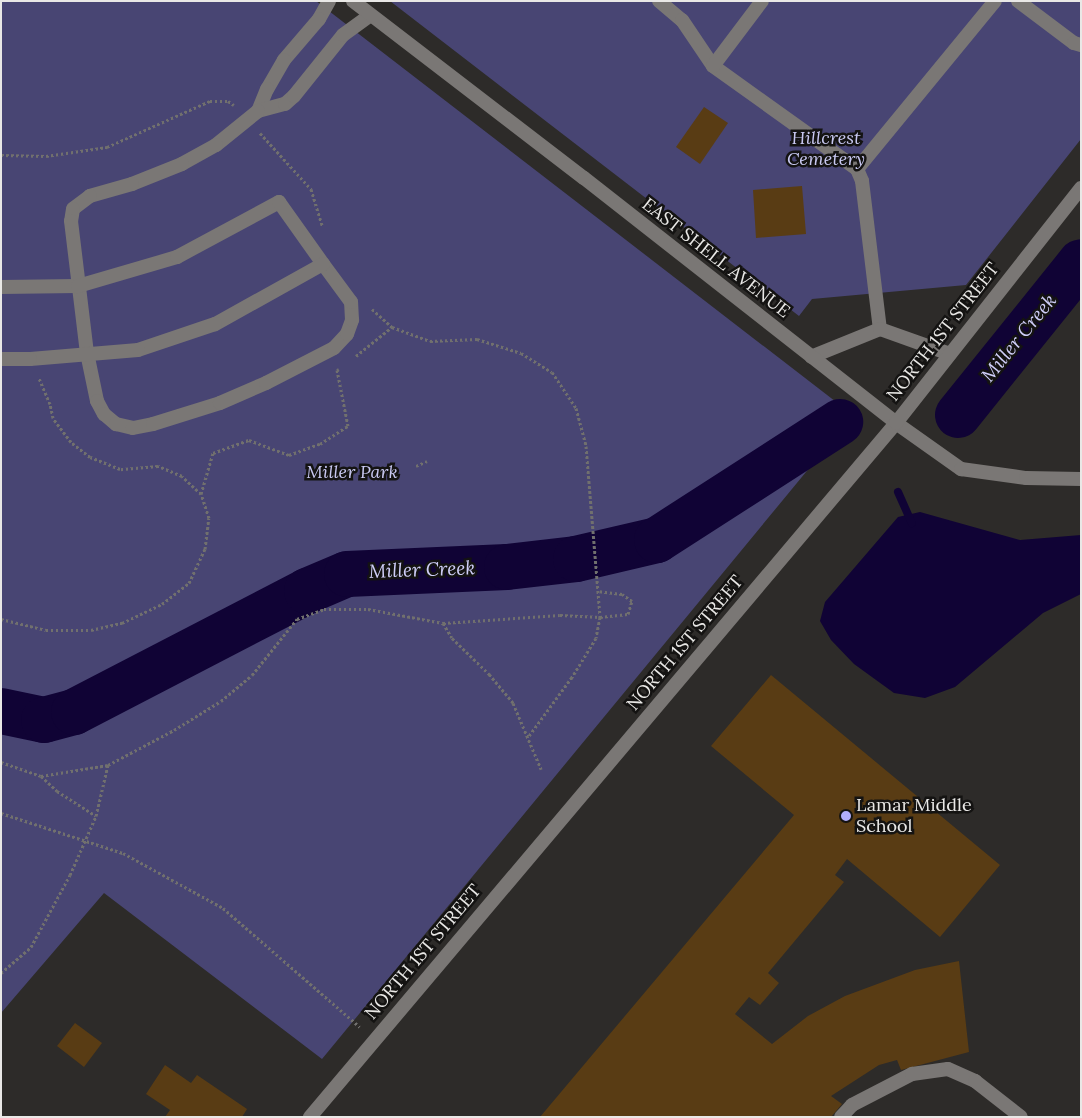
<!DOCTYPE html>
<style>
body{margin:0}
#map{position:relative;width:1082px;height:1118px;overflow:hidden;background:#2d2b29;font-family:Lora,serif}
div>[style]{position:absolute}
.green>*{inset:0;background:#484573}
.water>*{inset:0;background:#100335}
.stream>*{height:8px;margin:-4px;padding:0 4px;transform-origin:4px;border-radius:4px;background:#100335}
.river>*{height:46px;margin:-23px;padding:0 23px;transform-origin:23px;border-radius:23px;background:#100335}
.building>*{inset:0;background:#593c14}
.path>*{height:3px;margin-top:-1.5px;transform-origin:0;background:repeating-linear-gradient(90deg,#71706e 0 2.5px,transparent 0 5px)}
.service>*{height:14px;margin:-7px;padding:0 7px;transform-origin:7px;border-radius:7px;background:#7a7775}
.minor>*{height:14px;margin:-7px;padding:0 7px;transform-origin:7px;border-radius:7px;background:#7a7775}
.dots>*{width:14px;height:14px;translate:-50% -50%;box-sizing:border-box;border:2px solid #141312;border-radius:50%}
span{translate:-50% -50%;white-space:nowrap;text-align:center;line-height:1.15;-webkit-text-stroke:5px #141312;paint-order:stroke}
.park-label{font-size:18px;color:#c9c9f2;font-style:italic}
.street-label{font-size:18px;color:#e9e8e6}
.poi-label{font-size:18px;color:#e9e8e6}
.left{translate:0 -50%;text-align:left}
.water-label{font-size:19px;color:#cfcef8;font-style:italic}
.frame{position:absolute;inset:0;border:2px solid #e9e8e6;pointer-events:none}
</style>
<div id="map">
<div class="green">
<div style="clip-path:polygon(1px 1px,316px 1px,853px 415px,322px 1059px,104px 893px,1px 1013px)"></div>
<div style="clip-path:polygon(390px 1px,1081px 1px,1081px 139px,966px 285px,812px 299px,799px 316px)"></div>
</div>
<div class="water">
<div style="clip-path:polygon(920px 512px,1020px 540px,1081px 535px,1081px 594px,1043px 613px,955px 687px,925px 698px,894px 693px,854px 664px,831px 640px,820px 621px,825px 602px,898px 517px)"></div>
</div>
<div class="stream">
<div style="left:898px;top:492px;width:34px;rotate:66deg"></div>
</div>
<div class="river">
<div style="left:958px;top:415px;width:196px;rotate:-51.2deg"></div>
<div style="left:1px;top:711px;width:44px;rotate:11.8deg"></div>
<div style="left:44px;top:720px;width:31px;rotate:-15deg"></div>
<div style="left:74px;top:712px;width:263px;rotate:-27.4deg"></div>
<div style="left:307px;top:591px;width:43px;rotate:-23deg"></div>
<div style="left:347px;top:574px;width:160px;rotate:-2.5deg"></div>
<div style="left:507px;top:567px;width:69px;rotate:-6.6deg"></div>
<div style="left:576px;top:559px;width:83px;rotate:-13.2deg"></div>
<div style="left:657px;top:540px;width:218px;rotate:-32.8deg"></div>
</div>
<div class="building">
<div style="clip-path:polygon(704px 107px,728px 123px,700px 164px,676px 147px)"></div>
<div style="clip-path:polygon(802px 186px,806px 234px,756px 238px,753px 190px)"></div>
<div style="clip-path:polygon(771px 675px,1000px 865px,940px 937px,847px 859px,835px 875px,844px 882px,768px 973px,779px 983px,760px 1005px,749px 997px,735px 1014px,772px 1044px,808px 1016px,845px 996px,915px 970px,959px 961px,969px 1052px,901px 1070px,897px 1060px,879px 1065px,831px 1096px,842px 1104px,831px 1117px,540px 1117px,794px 815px,711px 746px)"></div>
<div style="clip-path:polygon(75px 1023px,102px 1043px,84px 1067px,57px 1046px)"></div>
<div style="clip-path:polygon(165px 1065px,191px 1083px,197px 1075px,247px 1109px,242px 1117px,165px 1117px,170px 1110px,146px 1094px)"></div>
</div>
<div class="path">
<div style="left:260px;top:133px;width:76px;rotate:47.7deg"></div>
<div style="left:311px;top:189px;width:38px;rotate:73deg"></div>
<div style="left:1px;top:155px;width:45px;rotate:1.3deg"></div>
<div style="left:46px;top:156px;width:62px;rotate:-8.4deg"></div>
<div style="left:107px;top:147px;width:113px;rotate:-24.1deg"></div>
<div style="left:210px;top:101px;width:18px"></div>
<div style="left:228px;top:101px;width:7px;rotate:34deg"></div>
<div style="left:372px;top:309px;width:27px;rotate:42deg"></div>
<div style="left:392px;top:327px;width:40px;rotate:20.2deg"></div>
<div style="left:430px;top:341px;width:47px;rotate:-2.4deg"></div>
<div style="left:477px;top:339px;width:46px;rotate:17.7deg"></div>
<div style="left:521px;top:353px;width:36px;rotate:32deg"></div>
<div style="left:552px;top:372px;width:43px;rotate:56.3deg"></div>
<div style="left:576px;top:408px;width:39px;rotate:75deg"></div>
<div style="left:586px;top:446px;width:172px;rotate:85.3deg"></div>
<div style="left:600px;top:617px;width:21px;rotate:101deg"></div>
<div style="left:596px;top:638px;width:46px;rotate:121.6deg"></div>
<div style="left:572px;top:677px;width:73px;rotate:126.1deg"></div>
<div style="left:356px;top:356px;width:46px;rotate:-38.9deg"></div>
<div style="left:416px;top:466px;width:12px;rotate:-24deg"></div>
<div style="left:201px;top:494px;width:43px;rotate:-73.7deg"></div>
<div style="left:213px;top:453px;width:38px;rotate:-20deg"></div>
<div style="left:249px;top:440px;width:43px;rotate:20.6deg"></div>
<div style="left:289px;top:455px;width:33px;rotate:-20deg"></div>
<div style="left:320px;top:444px;width:33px;rotate:-33deg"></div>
<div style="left:348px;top:426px;width:57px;rotate:-101.1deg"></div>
<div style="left:337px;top:370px;width:2px;rotate:-27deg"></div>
<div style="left:1px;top:619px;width:46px;rotate:13.7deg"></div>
<div style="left:46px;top:630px;width:45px"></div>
<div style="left:91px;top:630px;width:32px;rotate:-13deg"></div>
<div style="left:122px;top:623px;width:44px;rotate:-25.4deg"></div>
<div style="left:162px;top:604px;width:34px;rotate:-38deg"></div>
<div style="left:189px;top:583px;width:38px;rotate:-65deg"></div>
<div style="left:205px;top:549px;width:31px;rotate:-83deg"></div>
<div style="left:209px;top:518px;width:25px;rotate:-108deg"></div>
<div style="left:201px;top:494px;width:26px;rotate:-137deg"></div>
<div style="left:182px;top:476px;width:26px;rotate:-157deg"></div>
<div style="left:158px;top:466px;width:38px;rotate:175deg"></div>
<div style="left:120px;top:469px;width:32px;rotate:-158deg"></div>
<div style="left:90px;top:457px;width:24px;rotate:-142deg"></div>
<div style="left:71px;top:442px;width:30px;rotate:-127deg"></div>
<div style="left:53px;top:418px;width:14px;rotate:-102deg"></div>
<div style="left:50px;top:404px;width:28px;rotate:-113deg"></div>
<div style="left:443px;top:623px;width:117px;rotate:-3.9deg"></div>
<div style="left:560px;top:615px;width:40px;rotate:2.9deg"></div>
<div style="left:600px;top:617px;width:28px;rotate:-6deg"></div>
<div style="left:628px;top:614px;width:14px;rotate:-73deg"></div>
<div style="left:632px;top:601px;width:12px;rotate:-145deg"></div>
<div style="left:622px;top:594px;width:25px;rotate:-173deg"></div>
<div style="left:1px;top:762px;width:42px;rotate:19.3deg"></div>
<div style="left:41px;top:776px;width:68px;rotate:-9.3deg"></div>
<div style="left:108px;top:765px;width:75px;rotate:-27.9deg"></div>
<div style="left:174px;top:730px;width:55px;rotate:-31.7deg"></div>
<div style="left:221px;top:701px;width:40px;rotate:-40deg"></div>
<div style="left:252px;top:675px;width:72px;rotate:-51.2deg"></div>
<div style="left:297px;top:619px;width:29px;rotate:-20deg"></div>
<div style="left:324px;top:609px;width:44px"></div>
<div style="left:368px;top:609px;width:76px;rotate:10.6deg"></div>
<div style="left:443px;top:623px;width:17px;rotate:59deg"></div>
<div style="left:452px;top:638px;width:52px;rotate:44.2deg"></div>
<div style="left:489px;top:674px;width:38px;rotate:50deg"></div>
<div style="left:513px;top:703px;width:72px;rotate:67deg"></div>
<div style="left:41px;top:776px;width:22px;rotate:43deg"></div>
<div style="left:57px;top:791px;width:46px;rotate:32.7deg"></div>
<div style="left:1px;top:813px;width:128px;rotate:18.2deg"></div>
<div style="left:123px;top:853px;width:114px;rotate:28.8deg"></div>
<div style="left:223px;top:908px;width:181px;rotate:41deg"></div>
<div style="left:1px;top:973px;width:40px;rotate:-41deg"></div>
<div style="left:31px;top:947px;width:82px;rotate:-61.6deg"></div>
<div style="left:70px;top:875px;width:64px;rotate:-66.2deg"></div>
<div style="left:96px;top:816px;width:52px;rotate:-76.8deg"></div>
</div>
<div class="service">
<div style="left:329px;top:1px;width:21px;rotate:119deg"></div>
<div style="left:319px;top:19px;width:54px;rotate:130.5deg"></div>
<div style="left:284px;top:60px;width:34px;rotate:120deg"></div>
<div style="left:267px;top:89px;width:24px;rotate:112deg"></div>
<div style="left:258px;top:111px;width:28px;rotate:-15deg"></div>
<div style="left:285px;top:104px;width:12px;rotate:-42deg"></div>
<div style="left:294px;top:96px;width:78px;rotate:-51.2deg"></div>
<div style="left:343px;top:35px;width:34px;rotate:-36deg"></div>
<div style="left:659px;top:1px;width:30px;rotate:40deg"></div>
<div style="left:682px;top:20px;width:55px;rotate:56deg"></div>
<div style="left:713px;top:66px;width:177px;rotate:35.6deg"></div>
<div style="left:857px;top:169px;width:13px;rotate:67deg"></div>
<div style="left:862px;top:181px;width:149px;rotate:83.1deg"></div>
<div style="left:880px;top:329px;width:74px;rotate:157.9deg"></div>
<div style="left:1018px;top:1px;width:70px;rotate:36.9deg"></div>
<div style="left:1074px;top:43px;width:7px;rotate:16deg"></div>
<div style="left:713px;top:66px;width:81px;rotate:-53deg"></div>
<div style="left:258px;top:111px;width:54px;rotate:141deg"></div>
<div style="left:216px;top:145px;width:39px;rotate:151deg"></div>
<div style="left:182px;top:164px;width:54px;rotate:158.2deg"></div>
<div style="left:132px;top:184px;width:44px;rotate:164.1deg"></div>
<div style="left:90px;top:196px;width:21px;rotate:143deg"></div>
<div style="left:73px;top:209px;width:12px;rotate:99deg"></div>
<div style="left:71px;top:221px;width:133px;rotate:83.1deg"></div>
<div style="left:87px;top:353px;width:49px;rotate:78.2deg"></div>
<div style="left:97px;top:401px;width:15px;rotate:62deg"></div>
<div style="left:104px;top:414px;width:16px;rotate:40deg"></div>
<div style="left:116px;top:424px;width:17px;rotate:13deg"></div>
<div style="left:133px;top:428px;width:20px;rotate:-11deg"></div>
<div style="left:153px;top:424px;width:70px;rotate:-17.4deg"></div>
<div style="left:220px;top:403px;width:50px;rotate:-23.5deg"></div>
<div style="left:266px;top:383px;width:76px;rotate:-27.2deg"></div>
<div style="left:334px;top:348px;width:19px;rotate:-47deg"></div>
<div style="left:347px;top:334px;width:15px;rotate:-70deg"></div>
<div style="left:352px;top:320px;width:18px;rotate:-93deg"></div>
<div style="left:351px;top:302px;width:47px;rotate:-126.4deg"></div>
<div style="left:857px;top:169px;width:217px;rotate:-50.6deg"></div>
<div style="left:1px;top:287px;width:77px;rotate:-0.7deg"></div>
<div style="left:78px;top:286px;width:103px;rotate:-16.3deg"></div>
<div style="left:177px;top:257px;width:116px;rotate:-28.3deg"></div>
<div style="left:279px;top:202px;width:76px;rotate:54.6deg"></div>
<div style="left:323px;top:264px;width:124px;rotate:150.9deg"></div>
<div style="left:215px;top:324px;width:81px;rotate:161.3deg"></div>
<div style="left:138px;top:350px;width:108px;rotate:175.2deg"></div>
<div style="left:30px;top:359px;width:29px;rotate:180deg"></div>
<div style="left:880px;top:329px;width:74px;rotate:19.7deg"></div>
<div style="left:841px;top:1117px;width:16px;rotate:-47deg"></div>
<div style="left:852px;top:1105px;width:68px;rotate:-27.3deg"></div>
<div style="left:912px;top:1074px;width:36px;rotate:-8deg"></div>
<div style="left:948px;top:1069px;width:30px;rotate:24deg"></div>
<div style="left:975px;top:1081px;width:58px;rotate:38deg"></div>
</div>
<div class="minor">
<div style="left:353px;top:1px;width:291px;rotate:37.5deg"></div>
<div style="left:584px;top:178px;width:397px;rotate:38.1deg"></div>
<div style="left:896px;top:423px;width:80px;rotate:35.3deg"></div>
<div style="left:961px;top:469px;width:66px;rotate:7.9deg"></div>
<div style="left:1026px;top:478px;width:55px;rotate:1deg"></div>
<div style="left:310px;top:1117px;width:908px;rotate:-49.82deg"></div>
<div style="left:896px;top:423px;width:299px;rotate:-51.8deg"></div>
</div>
<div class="dots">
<div style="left:846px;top:816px;background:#b1adfa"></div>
</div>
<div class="park-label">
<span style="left:826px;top:149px">Hillcrest<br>Cemetery</span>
<span style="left:352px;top:472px">Miller Park</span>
</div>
<div class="street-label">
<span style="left:716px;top:258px;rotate:38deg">EAST SHELL AVENUE</span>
<span style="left:943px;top:332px;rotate:-52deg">NORTH 1ST STREET</span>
<span style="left:685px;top:643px;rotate:-50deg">NORTH 1ST STREET</span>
<span style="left:423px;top:952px;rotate:-50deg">NORTH 1ST STREET</span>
</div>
<div class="poi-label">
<span class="left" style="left:856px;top:816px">Lamar Middle<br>School</span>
</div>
<div class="water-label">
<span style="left:1019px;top:338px;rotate:-51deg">Miller Creek</span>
<span style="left:422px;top:570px;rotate:-2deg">Miller Creek</span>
</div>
<div class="frame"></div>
</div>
